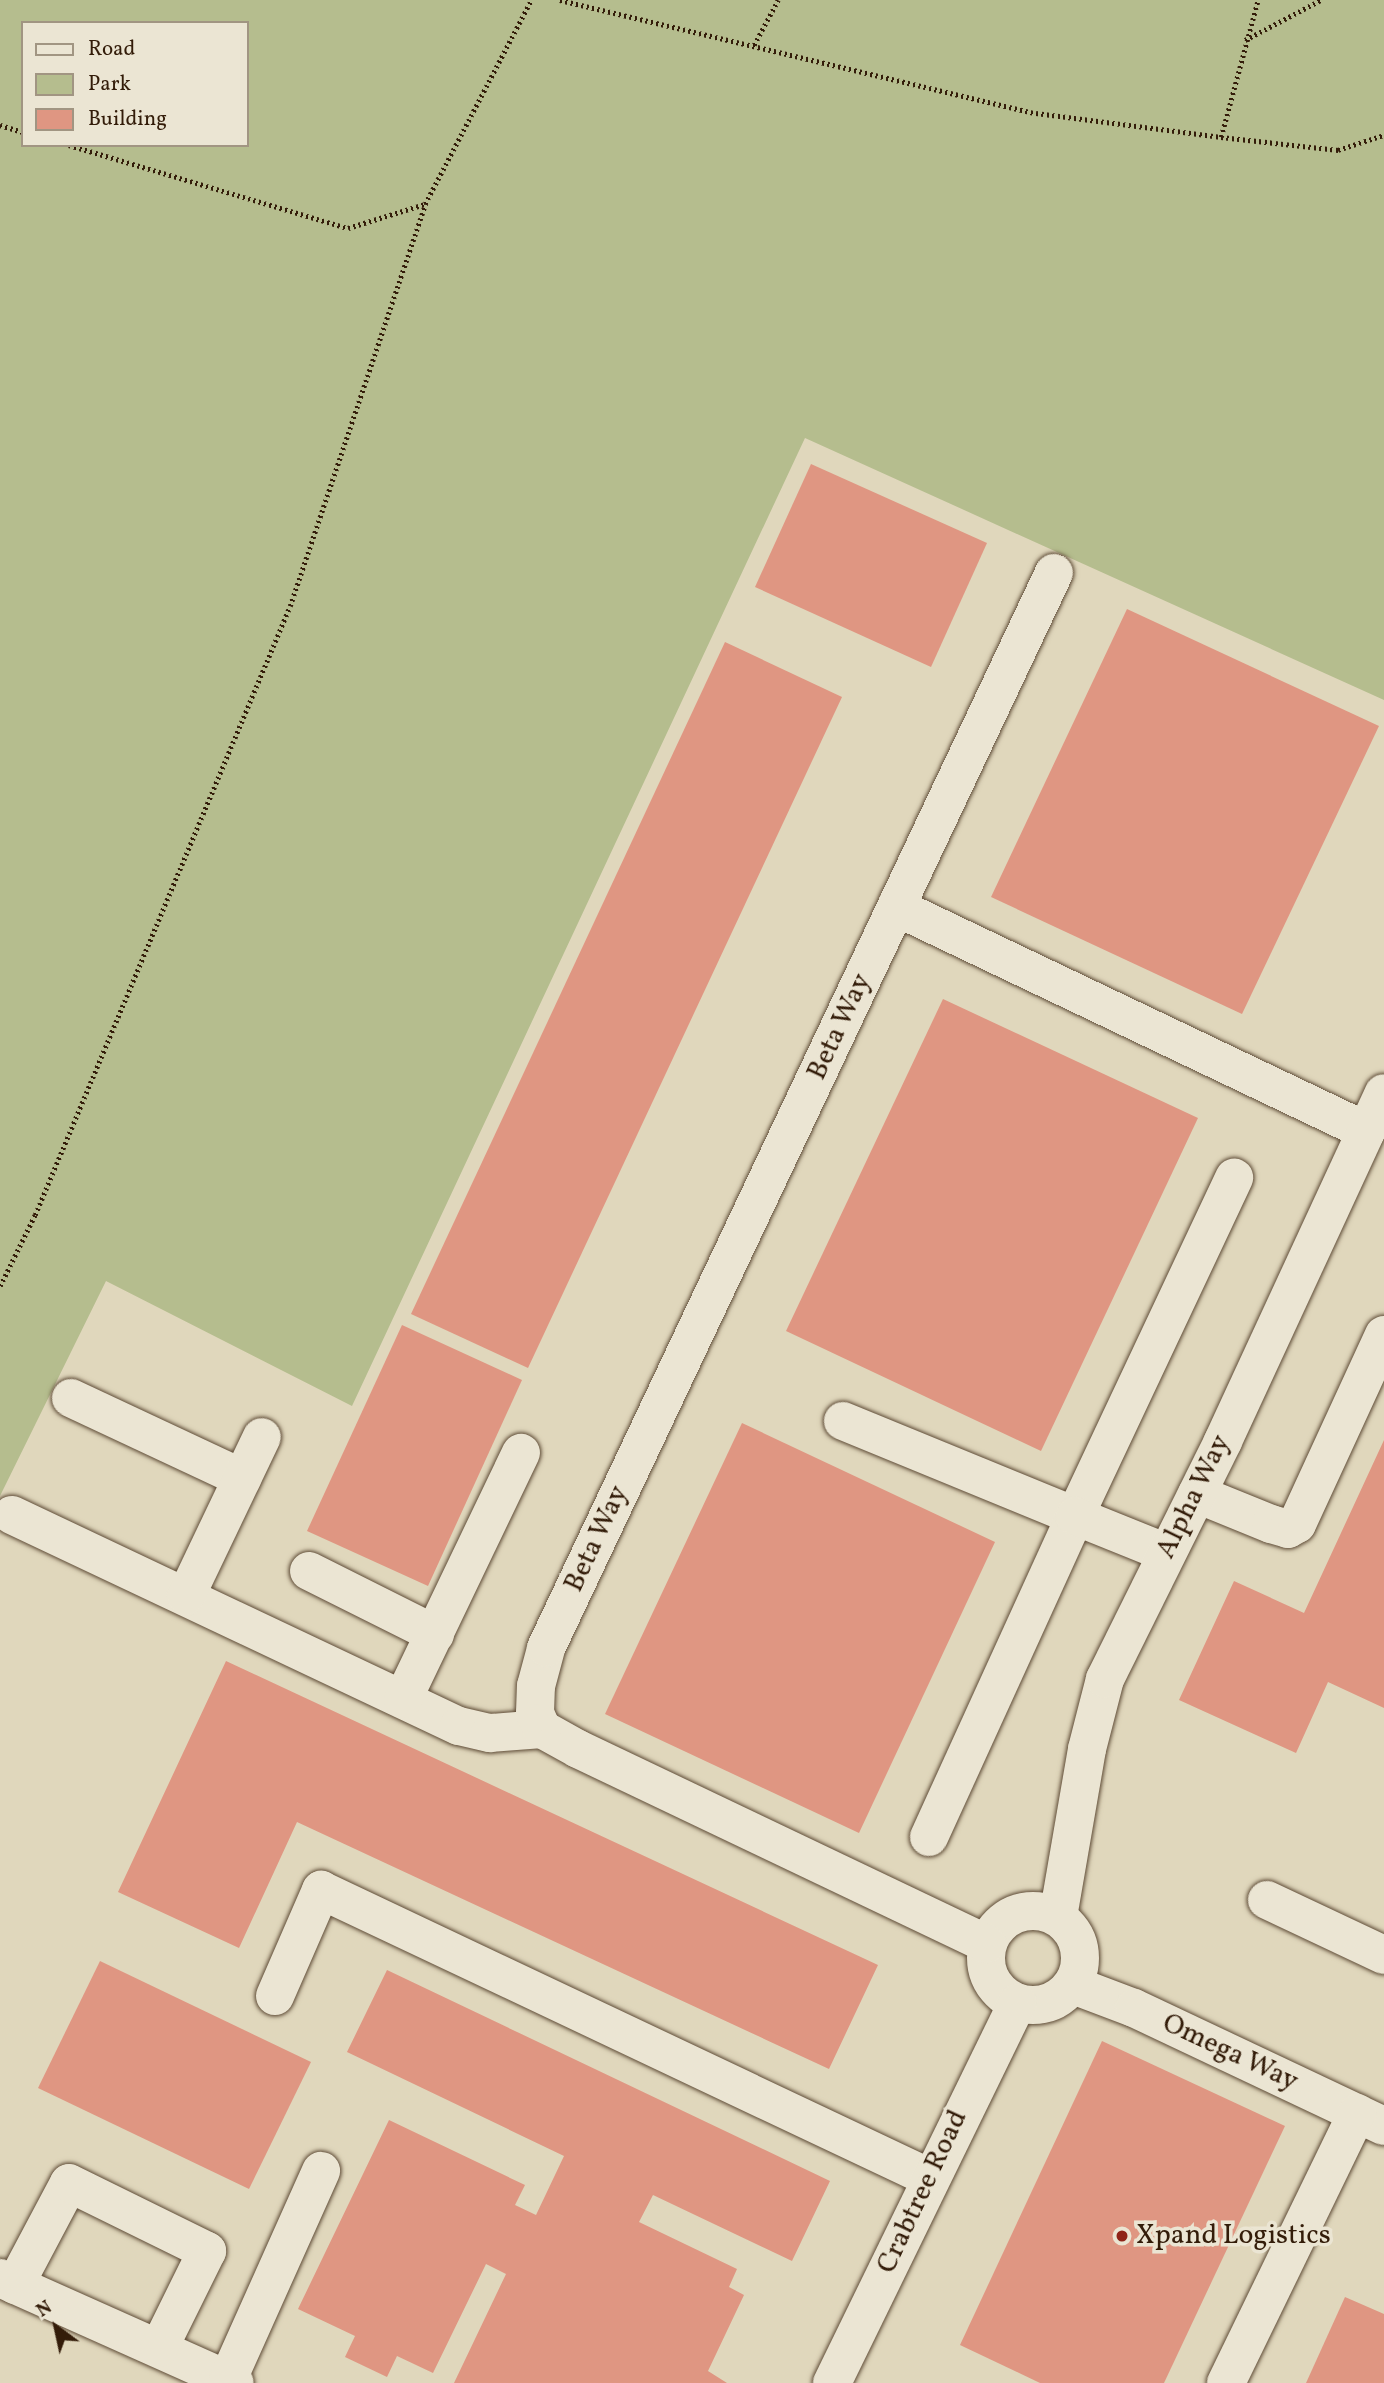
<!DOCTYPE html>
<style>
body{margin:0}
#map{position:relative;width:1384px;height:2383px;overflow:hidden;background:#e0d7bc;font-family:Vollkorn,serif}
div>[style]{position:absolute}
.green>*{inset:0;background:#b5bd8e}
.building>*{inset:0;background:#df9682}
.path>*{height:4.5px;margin-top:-2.25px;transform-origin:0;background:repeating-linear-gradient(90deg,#331c09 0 2px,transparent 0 5.5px)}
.roads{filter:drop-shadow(0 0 2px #5e4b36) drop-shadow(0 0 2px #5e4b36)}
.minor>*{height:38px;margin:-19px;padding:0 19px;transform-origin:19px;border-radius:19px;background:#ebe5d3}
.minor>.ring{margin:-19px;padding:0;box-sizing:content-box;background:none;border:38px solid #ebe5d3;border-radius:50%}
.dots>*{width:19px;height:19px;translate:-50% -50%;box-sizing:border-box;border:4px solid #ebe5d3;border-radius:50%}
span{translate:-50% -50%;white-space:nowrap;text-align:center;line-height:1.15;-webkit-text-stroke:7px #ebe5d3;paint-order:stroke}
.street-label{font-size:28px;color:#331c09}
.poi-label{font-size:28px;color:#331c09}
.left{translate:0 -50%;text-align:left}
.legend{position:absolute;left:21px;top:21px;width:228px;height:126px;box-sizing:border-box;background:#ebe5d3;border:2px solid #a19582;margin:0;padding:9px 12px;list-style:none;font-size:21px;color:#331c09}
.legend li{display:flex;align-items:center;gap:14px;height:35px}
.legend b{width:35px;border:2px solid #a19582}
.north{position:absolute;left:21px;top:2292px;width:70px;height:70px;-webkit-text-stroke:5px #ebe5d3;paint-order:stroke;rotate:327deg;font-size:19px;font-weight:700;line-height:28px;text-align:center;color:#331c09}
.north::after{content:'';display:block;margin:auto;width:24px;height:32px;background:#331c09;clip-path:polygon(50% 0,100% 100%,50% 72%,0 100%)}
</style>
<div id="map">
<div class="green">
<div style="clip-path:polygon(evenodd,0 0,1384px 0,1384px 700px,805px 438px,352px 1406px,106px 1281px,0 1496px,0 0,23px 23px,247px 23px,247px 145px,23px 145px,23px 23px)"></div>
</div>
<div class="building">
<div style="clip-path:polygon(811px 464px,987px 543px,931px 667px,755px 587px)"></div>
<div style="clip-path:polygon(1127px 609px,1379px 726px,1242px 1014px,991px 897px)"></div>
<div style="clip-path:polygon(725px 642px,842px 697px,528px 1368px,411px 1314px)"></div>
<div style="clip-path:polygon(943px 999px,1198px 1118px,1041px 1451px,786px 1331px)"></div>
<div style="clip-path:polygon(402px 1325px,522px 1380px,428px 1586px,307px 1531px)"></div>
<div style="clip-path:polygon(742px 1423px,995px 1542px,859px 1833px,605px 1714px)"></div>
<div style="clip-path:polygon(1384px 1440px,1384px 1708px,1328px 1682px,1296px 1753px,1179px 1700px,1234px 1581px,1304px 1613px)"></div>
<div style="clip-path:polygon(226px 1661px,878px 1965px,829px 2069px,297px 1822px,239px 1948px,118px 1892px)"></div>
<div style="clip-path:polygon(100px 1961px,311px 2062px,249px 2189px,38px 2088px)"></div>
<div style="clip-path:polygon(387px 1970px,830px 2181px,792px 2261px,653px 2195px,639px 2222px,737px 2269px,729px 2287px,744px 2295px,708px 2371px,727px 2383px,454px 2383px,506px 2274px,486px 2264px,433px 2373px,397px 2356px,387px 2377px,345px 2357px,355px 2336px,298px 2309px,389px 2120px,525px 2185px,515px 2205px,536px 2215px,564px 2156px,347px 2052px)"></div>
<div style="clip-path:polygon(1102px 2041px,1285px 2126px,1164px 2383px,1040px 2383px,960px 2345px)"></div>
<div style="clip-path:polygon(1345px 2297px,1384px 2314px,1384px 2383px,1306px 2383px)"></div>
</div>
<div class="path">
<div style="left:560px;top:0;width:489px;rotate:13.4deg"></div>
<div style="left:1036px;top:113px;width:187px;rotate:7.4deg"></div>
<div style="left:1221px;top:137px;width:142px;rotate:-74.9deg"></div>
<div style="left:1245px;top:40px;width:86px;rotate:-27.8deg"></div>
<div style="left:754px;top:45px;width:51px;rotate:-61.9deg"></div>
<div style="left:0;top:125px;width:24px;rotate:17deg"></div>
<div style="left:1221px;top:137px;width:118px;rotate:6.3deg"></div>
<div style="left:1338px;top:150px;width:48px;rotate:-18.1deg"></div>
<div style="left:69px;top:145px;width:291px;rotate:16.6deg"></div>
<div style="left:348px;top:228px;width:81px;rotate:-17.3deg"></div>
<div style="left:425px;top:204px;width:230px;rotate:-62.5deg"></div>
<div style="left:0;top:1286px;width:79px;rotate:-63.8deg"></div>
<div style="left:35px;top:1215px;width:660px;rotate:-67.28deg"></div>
<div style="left:290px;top:606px;width:424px;rotate:-71.4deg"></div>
</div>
<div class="roads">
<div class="minor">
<div style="left:896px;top:907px;width:521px;rotate:25.48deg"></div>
<div style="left:71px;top:1398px;width:189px;rotate:25.1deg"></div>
<div style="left:843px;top:1421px;width:251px;rotate:22.3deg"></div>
<div style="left:1075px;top:1516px;width:374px;rotate:-64.8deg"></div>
<div style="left:1197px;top:1494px;width:80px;rotate:22.1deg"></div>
<div style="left:1271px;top:1524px;width:18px;rotate:16deg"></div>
<div style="left:1288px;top:1529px;width:10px;rotate:-29deg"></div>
<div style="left:1297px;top:1524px;width:208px;rotate:-65.3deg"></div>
<div style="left:12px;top:1515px;width:494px;rotate:25.3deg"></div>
<div style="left:459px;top:1726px;width:32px;rotate:13deg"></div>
<div style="left:490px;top:1733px;width:52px;rotate:-4.4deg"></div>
<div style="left:309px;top:1571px;width:141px;rotate:26.6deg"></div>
<div style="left:186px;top:1596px;width:176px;rotate:-64.5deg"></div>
<div style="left:403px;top:1699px;width:273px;rotate:-64.4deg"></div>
<div style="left:929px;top:1837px;width:353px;rotate:-65.5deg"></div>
<div style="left:1075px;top:1516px;width:99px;rotate:21.9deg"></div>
<div style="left:1267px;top:1900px;width:129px;rotate:25.2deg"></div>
<div class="ring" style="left:986px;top:1911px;width:56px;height:56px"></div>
<div style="left:1058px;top:1917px;width:170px;rotate:-80.2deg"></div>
<div style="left:1087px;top:1749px;width:72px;rotate:-75.6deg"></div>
<div style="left:1105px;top:1679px;width:266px;rotate:-63.6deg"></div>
<div style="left:1223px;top:1441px;width:383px;rotate:-65.2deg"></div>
<div style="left:987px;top:1944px;width:453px;rotate:-154.5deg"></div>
<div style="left:578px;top:1749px;width:41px;rotate:-150.9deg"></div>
<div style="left:542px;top:1729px;width:17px;rotate:-114deg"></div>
<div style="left:535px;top:1713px;width:27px;rotate:-88deg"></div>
<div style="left:536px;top:1686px;width:39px;rotate:-75deg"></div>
<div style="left:546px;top:1648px;width:1189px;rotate:-64.71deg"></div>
<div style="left:1073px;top:1985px;width:65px;rotate:20.7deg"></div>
<div style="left:1134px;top:2008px;width:276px;rotate:25.3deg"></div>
<div style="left:275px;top:1996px;width:116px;rotate:-66.5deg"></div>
<div style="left:321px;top:1890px;width:674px;rotate:25.31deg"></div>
<div style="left:0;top:2278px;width:257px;rotate:24.1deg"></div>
<div style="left:15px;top:2285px;width:115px;rotate:-62.1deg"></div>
<div style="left:69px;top:2183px;width:154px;rotate:26.2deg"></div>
<div style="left:207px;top:2251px;width:108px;rotate:116.3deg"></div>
<div style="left:228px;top:2379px;width:228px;rotate:-65.9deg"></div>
<div style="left:832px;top:2383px;width:423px;rotate:-64deg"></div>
<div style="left:1226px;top:2383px;width:300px;rotate:-64.1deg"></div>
</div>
</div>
<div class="dots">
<div style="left:1122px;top:2236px;background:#8f2418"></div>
</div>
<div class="street-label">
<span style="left:840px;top:1027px;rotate:-65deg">Beta Way</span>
<span style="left:1194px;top:1497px;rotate:-64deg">Alpha Way</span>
<span style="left:597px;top:1539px;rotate:-65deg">Beta Way</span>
<span style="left:1230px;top:2053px;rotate:25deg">Omega Way</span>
<span style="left:923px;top:2192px;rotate:-65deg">Crabtree Road</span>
</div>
<div class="poi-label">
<span class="left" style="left:1136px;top:2236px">Xpand Logistics</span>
</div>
<ul class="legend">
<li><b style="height:9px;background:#ebe5d3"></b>Road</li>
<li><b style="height:19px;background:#b5bd8e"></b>Park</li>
<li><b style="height:19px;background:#df9682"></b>Building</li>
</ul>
<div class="north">N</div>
</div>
